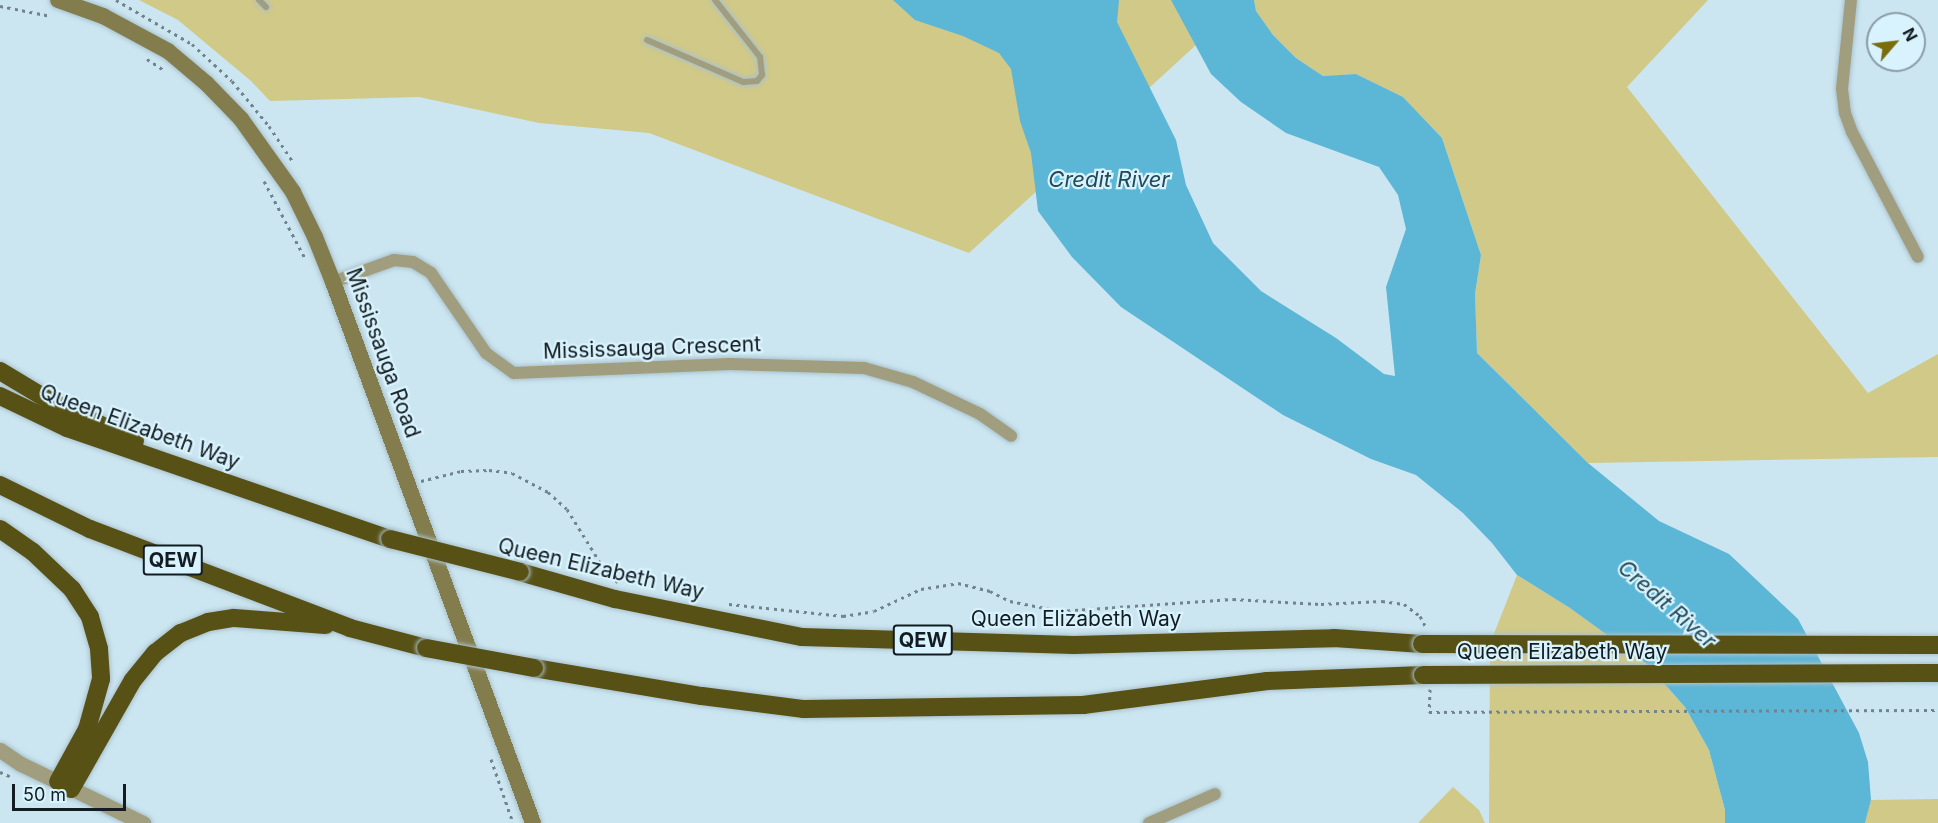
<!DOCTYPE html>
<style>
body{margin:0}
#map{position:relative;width:1938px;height:823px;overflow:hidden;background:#cbe6f1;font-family:Inter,sans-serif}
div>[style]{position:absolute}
.green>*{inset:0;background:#d1c987}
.water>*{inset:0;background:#5cb6d6}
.path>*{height:3px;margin-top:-1.5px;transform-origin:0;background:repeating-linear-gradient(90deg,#71838b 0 3px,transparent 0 7.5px)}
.roads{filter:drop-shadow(0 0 2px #aac2cc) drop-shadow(0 0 2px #aac2cc)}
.service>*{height:6px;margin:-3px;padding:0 3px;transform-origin:3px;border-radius:3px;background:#a19e7f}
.minor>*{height:12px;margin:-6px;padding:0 6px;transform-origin:6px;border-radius:6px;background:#a19e7f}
.tertiary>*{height:15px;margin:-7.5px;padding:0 7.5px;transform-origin:7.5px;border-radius:7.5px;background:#a19e7f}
.secondary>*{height:16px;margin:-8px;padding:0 8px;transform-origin:8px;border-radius:8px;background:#837d4e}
.motorway>*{height:18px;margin:-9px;padding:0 9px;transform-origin:9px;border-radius:9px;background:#585116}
.bridges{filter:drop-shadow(0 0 2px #aac2cc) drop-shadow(0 0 2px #aac2cc)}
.motorway-bridge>*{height:18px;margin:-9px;padding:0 9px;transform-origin:9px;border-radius:9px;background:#585116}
span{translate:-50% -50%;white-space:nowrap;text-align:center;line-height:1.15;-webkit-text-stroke:4.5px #d9f3fe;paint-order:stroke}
.shield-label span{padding:2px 4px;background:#d9f3fe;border:2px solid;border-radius:4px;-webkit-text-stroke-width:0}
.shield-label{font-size:20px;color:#131d21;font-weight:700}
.street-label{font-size:21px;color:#131d21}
.water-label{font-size:22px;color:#224a58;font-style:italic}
.north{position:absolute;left:1866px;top:12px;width:60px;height:60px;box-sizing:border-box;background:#d9f3fe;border:2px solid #8a9da6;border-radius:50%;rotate:62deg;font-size:16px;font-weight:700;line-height:24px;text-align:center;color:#131d21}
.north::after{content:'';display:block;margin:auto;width:21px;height:27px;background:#7a6e0c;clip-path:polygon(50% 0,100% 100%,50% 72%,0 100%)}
.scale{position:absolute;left:12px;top:784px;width:114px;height:27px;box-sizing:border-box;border:3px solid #131d21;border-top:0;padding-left:8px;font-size:18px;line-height:21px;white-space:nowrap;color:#131d21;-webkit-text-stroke:4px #d9f3fe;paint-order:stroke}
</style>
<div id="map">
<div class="green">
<div style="clip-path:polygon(139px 0,1245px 0,969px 253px,649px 133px,539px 123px,419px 97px,270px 101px,251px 81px,178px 20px)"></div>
<div style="clip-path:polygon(1254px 0,1708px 0,1627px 87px,1868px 393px,1938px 354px,1938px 457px,1588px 463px,1477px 353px,1475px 294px,1481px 255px,1442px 138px,1403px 97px,1356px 74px,1323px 76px,1296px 58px,1273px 35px,1256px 11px)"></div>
<div style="clip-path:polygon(1517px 575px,1570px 608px,1647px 664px,1685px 707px,1709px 750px,1725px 810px,1725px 823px,1489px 823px,1490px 644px)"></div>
<div style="clip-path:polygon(1453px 787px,1479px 810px,1485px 823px,1418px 823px)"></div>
<div style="clip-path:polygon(1938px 799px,1938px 823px,1865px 823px,1871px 800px)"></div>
</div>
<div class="water">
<div style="clip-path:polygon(893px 0,1119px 0,1117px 22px,1176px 140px,1186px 185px,1213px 243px,1261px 291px,1336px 338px,1384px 374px,1395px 376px,1386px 287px,1406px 229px,1398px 195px,1379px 167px,1286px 133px,1241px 102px,1211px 74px,1171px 0,1254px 0,1256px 11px,1273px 35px,1296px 58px,1323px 76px,1356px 74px,1403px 97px,1442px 138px,1481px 255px,1475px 294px,1477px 353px,1588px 463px,1659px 521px,1729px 554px,1798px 619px,1859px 733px,1868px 762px,1871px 800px,1865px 823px,1725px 823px,1725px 810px,1709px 750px,1685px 707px,1647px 664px,1570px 608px,1517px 575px,1492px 543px,1463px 513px,1416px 475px,1371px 459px,1283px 415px,1121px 307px,1072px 257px,1038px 211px,1031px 153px,1020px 121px,1011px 69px,999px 53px,963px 36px,915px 20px)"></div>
</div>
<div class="path">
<div style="left:116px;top:0;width:88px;rotate:30.1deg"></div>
<div style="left:192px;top:44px;width:54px;rotate:42.8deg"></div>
<div style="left:232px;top:81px;width:58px;rotate:50.6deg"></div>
<div style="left:269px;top:126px;width:43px;rotate:56.3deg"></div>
<div style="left:0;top:6px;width:52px;rotate:11.1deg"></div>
<div style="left:147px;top:59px;width:20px;rotate:33deg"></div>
<div style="left:264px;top:181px;width:87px;rotate:62deg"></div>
<div style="left:421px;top:481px;width:41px;rotate:-14deg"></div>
<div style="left:461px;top:471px;width:28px;rotate:-2deg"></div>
<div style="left:489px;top:470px;width:23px;rotate:7deg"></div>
<div style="left:512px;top:473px;width:41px;rotate:27.8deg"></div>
<div style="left:548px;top:492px;width:25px;rotate:42deg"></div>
<div style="left:567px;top:509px;width:80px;rotate:58.3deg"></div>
<div style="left:609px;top:577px;width:10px;rotate:29deg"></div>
<div style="left:729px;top:604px;width:115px;rotate:6deg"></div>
<div style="left:843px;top:616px;width:31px;rotate:-9deg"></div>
<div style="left:874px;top:611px;width:52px;rotate:-25.1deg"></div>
<div style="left:921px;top:589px;width:37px;rotate:-9deg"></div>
<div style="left:958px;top:583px;width:33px;rotate:14deg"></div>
<div style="left:990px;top:591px;width:22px;rotate:27deg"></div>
<div style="left:1010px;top:601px;width:51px;rotate:11.3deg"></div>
<div style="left:1060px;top:611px;width:173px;rotate:-4deg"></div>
<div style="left:1233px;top:599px;width:88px;rotate:3.3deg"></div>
<div style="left:1321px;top:604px;width:61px;rotate:-2.8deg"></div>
<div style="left:1382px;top:601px;width:22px;rotate:8deg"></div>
<div style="left:1404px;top:604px;width:20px;rotate:37deg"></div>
<div style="left:1420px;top:616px;width:15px;rotate:62deg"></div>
<div style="left:1430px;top:689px;width:23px;rotate:92deg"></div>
<div style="left:1429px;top:712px;width:509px;rotate:-0.23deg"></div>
<div style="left:491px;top:759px;width:68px;rotate:71deg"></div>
<div style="left:0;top:772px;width:13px;rotate:23deg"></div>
</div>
<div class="roads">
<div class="service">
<div style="left:259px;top:0;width:10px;rotate:45deg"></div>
<div style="left:647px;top:40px;width:105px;rotate:23.6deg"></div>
<div style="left:743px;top:82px;width:14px;rotate:-4deg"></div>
<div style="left:757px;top:81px;width:8px;rotate:-50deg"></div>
<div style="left:762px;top:75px;width:18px;rotate:-96deg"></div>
<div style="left:760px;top:57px;width:73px;rotate:-128.3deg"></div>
</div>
<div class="minor">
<div style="left:1851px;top:0;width:89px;rotate:95.8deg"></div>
<div style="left:1842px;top:89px;width:24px;rotate:83deg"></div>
<div style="left:1845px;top:113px;width:20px;rotate:70deg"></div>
<div style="left:1852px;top:132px;width:141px;rotate:62.2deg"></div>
<div style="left:333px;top:282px;width:65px;rotate:-19.8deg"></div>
<div style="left:394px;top:260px;width:19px;rotate:6deg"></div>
<div style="left:413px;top:262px;width:21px;rotate:31deg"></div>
<div style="left:431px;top:273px;width:97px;rotate:55.5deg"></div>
<div style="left:486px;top:353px;width:34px;rotate:36deg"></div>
<div style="left:514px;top:373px;width:216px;rotate:-2.4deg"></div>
<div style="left:730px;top:364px;width:134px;rotate:1.7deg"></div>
<div style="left:864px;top:368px;width:51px;rotate:15.9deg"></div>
<div style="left:913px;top:382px;width:74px;rotate:25.5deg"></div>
<div style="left:980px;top:414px;width:38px;rotate:35deg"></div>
<div style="left:1149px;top:823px;width:72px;rotate:-23.7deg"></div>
</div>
<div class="tertiary">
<div style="left:0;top:750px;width:25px;rotate:34deg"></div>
<div style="left:21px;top:764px;width:136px;rotate:25.8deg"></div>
</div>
<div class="secondary">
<div style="left:58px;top:0;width:48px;rotate:19.6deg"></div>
<div style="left:103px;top:16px;width:74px;rotate:28.3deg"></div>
<div style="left:168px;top:51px;width:51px;rotate:40.2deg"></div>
<div style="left:207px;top:84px;width:49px;rotate:45.8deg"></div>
<div style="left:241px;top:119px;width:90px;rotate:54.5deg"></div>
<div style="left:293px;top:192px;width:50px;rotate:63.9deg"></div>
<div style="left:315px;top:237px;width:48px;rotate:68.2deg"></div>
<div style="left:333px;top:282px;width:577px;rotate:69.71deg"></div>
</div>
<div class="motorway">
<div style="left:0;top:371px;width:58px;rotate:31deg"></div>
<div style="left:50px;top:401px;width:94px;rotate:25.2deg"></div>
<div style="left:0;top:396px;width:74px;rotate:25.5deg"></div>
<div style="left:67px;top:428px;width:342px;rotate:19deg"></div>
<div style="left:0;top:485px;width:100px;rotate:26.1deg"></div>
<div style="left:90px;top:529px;width:278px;rotate:20.8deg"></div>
<div style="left:350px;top:628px;width:79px;rotate:14.7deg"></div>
<div style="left:0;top:529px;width:40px;rotate:34.9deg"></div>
<div style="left:33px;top:552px;width:54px;rotate:43.5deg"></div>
<div style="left:72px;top:589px;width:33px;rotate:57deg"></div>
<div style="left:90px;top:617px;width:33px;rotate:74deg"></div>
<div style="left:99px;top:649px;width:30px;rotate:86deg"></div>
<div style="left:101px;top:679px;width:52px;rotate:105.6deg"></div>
<div style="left:87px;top:729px;width:60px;rotate:118.7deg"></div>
<div style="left:520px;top:572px;width:99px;rotate:15.9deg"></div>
<div style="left:615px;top:599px;width:191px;rotate:11.5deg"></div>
<div style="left:802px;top:637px;width:272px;rotate:1.7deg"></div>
<div style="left:1074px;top:645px;width:260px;rotate:-1.5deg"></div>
<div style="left:1334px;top:638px;width:88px;rotate:3.9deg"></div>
<div style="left:534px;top:668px;width:170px;rotate:9.5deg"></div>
<div style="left:702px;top:696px;width:103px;rotate:7.3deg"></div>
<div style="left:804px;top:709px;width:279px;rotate:-0.8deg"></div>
<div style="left:1083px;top:705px;width:186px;rotate:-7.4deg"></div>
<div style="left:1267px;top:681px;width:156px;rotate:-2.2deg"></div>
<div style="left:71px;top:789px;width:125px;rotate:-60.4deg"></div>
<div style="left:133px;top:680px;width:35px;rotate:-51deg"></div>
<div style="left:155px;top:653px;width:33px;rotate:-38deg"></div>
<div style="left:181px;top:633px;width:29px;rotate:-22deg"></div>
<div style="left:208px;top:622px;width:26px;rotate:-9deg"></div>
<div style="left:234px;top:618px;width:92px;rotate:4.4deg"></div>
</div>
</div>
<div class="bridges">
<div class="motorway-bridge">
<div style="left:390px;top:539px;width:134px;rotate:14.2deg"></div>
<div style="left:1422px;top:644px;width:516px;rotate:0.11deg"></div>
<div style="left:426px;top:648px;width:110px;rotate:10.5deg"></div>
<div style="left:1423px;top:675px;width:515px;rotate:-0.22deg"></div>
</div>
</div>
<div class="shield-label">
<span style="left:173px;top:560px">QEW</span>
<span style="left:923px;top:640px">QEW</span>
</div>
<div class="street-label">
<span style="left:652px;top:348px;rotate:-2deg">Mississauga Crescent</span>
<span style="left:383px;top:353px;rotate:70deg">Mississauga Road</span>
<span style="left:140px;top:427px;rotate:20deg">Queen Elizabeth Way</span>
<span style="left:601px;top:569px;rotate:13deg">Queen Elizabeth Way</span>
<span style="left:1076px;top:619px">Queen Elizabeth Way</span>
<span style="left:1562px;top:652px">Queen Elizabeth Way</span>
</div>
<div class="water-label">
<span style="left:1109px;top:180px">Credit River</span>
<span style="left:1667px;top:604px;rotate:41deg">Credit River</span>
</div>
<div class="north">N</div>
<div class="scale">50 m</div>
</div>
